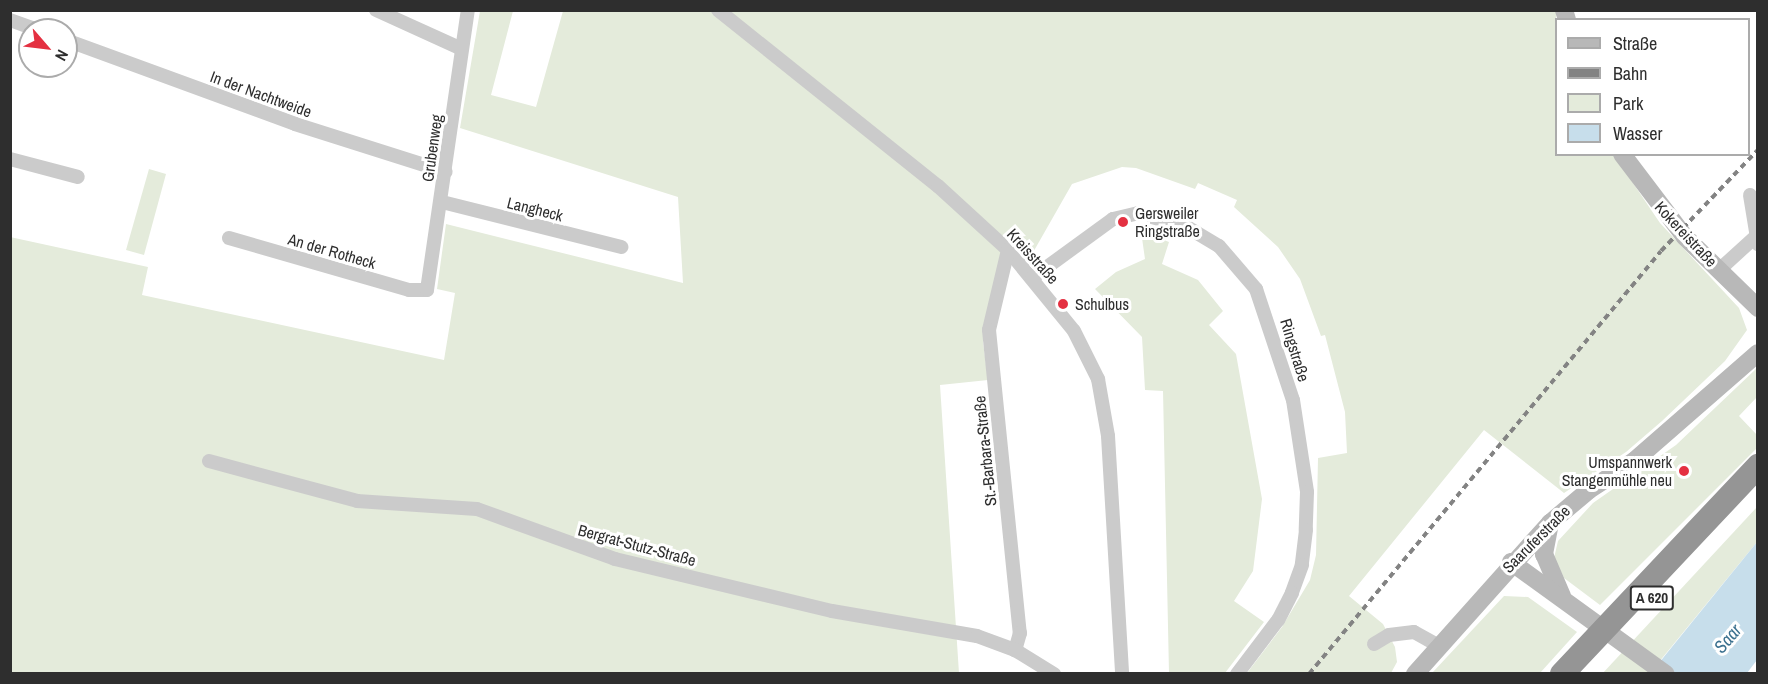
<!DOCTYPE html>
<meta charset="utf-8">
<style>
body{margin:0}
#map{position:relative;width:1768px;height:684px;overflow:hidden;background:#fff;font-family:"Archivo Narrow",sans-serif}
div>[style]{position:absolute}
.green>*{inset:0;background:#e4ebdb}
.water>*{inset:0;background:#c7deeb}
.minor>*{height:14px;margin:-7px;padding:0 7px;transform-origin:7px;border-radius:7px;background:#cbcbcb}
.secondary>*{height:18px;margin:-9px;padding:0 9px;transform-origin:9px;border-radius:9px;background:#b8b8b8}
.motorway>*{height:24px;margin:-12px;padding:0 12px;transform-origin:12px;border-radius:12px;background:#959595}
.rail>*{height:4px;margin-top:-2px;transform-origin:0;background:repeating-linear-gradient(90deg,#838383 0 6px,transparent 0 10.5px)}
.dots>*{width:16px;height:16px;translate:-50% -50%;box-sizing:border-box;border:3px solid #fff;border-radius:50%}
span{translate:-50% -50%;white-space:nowrap;text-align:center;line-height:1.15;-webkit-text-stroke:6px #fff;paint-order:stroke}
.shield-label span{padding:2px 4px;background:#fff;border:2px solid;border-radius:4px;-webkit-text-stroke-width:0}
.shield-label{font-size:15px;color:#2e2e2e;font-weight:700}
.street-label{font-size:16px;color:#2e2e2e}
.poi-label{font-size:16px;color:#2e2e2e}
.left{translate:0 -50%;text-align:left}
.right{translate:-100% -50%;text-align:right}
.water-label{font-size:18px;color:#3c718f;font-style:italic}
.frame{position:absolute;inset:0;border:12px solid #2e2e2e;pointer-events:none}
.legend{position:absolute;left:1555px;top:18px;width:195px;height:138px;box-sizing:border-box;background:#fff;border:2px solid #ababab;margin:0;padding:8px 10px;list-style:none;font-size:18px;color:#2e2e2e}
.legend li{display:flex;align-items:center;gap:12px;height:30px}
.legend b{width:30px;border:2px solid #ababab}
.north{position:absolute;left:18px;top:18px;width:60px;height:60px;box-sizing:border-box;background:#fff;border:2px solid #ababab;border-radius:50%;rotate:118deg;font-size:16px;font-weight:700;line-height:24px;text-align:center;color:#2e2e2e}
.north::after{content:'';display:block;margin:auto;width:21px;height:27px;background:#e43041;clip-path:polygon(50% 0,100% 100%,50% 72%,0 100%)}
</style>
<div id="map">
<div class="green">
<div style="clip-path:polygon(480px 11px,513px 11px,491px 95px,536px 107px,563px 11px,1556px 11px,1556px 154px,1614px 155px,1660px 223px,1739px 308px,1747px 330px,1725px 361px,1662px 421px,1626px 452px,1564px 493px,1484px 430px,1349px 596px,1383px 624px,1395px 647px,1397px 662px,1391px 673px,1247px 673px,1282px 627px,1310px 580px,1316px 555px,1318px 458px,1347px 453px,1345px 412px,1325px 335px,1321px 336px,1300px 279px,1278px 247px,1234px 207px,1237px 200px,1198px 183px,1195px 189px,1136px 168px,1122px 167px,1072px 184px,1023px 270px,1003px 250px,983px 342px,988px 380px,940px 385px,959px 673px,11px 673px,10px 237px,148px 267px,142px 295px,444px 360px,455px 293px,437px 289px,446px 224px,683px 283px,678px 197px,460px 128px)"></div>
<div style="clip-path:polygon(149px 169px,166px 174px,144px 255px,126px 250px)"></div>
<div style="clip-path:polygon(1141px 231px,1169px 242px,1162px 264px,1198px 280px,1223px 311px,1209px 325px,1236px 354px,1262px 499px,1253px 571px,1234px 601px,1264px 622px,1225px 673px,1169px 673px,1163px 391px,1145px 390px,1142px 337px,1095px 289px,1116px 272px,1145px 259px)"></div>
<div style="clip-path:polygon(1757px 368px,1757px 397px,1739px 416px,1757px 435px,1757px 448px,1600px 605px,1564px 578px,1554px 558px,1558px 541px,1593px 503px,1676px 445px)"></div>
<div style="clip-path:polygon(1757px 507px,1757px 542px,1650px 673px,1602px 674px)"></div>
<div style="clip-path:polygon(1504px 596px,1528px 597px,1577px 632px,1540px 673px,1432px 673px)"></div>
</div>
<div class="water">
<div style="clip-path:polygon(1757px 542px,1757px 660px,1747px 673px,1650px 674px)"></div>
</div>
<div class="minor">
<div style="left:376px;top:10px;width:94px;rotate:24.4deg"></div>
<div style="left:718px;top:10px;width:282px;rotate:38.7deg"></div>
<div style="left:938px;top:186px;width:95px;rotate:42.4deg"></div>
<div style="left:1008px;top:250px;width:104px;rotate:50.8deg"></div>
<div style="left:1074px;top:331px;width:54px;rotate:63.4deg"></div>
<div style="left:1098px;top:379px;width:58px;rotate:80deg"></div>
<div style="left:1108px;top:436px;width:238px;rotate:86.6deg"></div>
<div style="left:10px;top:20px;width:29px;rotate:20deg"></div>
<div style="left:66px;top:40px;width:244px;rotate:20.1deg"></div>
<div style="left:295px;top:124px;width:158px;rotate:17.6deg"></div>
<div style="left:10px;top:159px;width:70px;rotate:14.8deg"></div>
<div style="left:1750px;top:195px;width:50px;rotate:80.7deg"></div>
<div style="left:442px;top:202px;width:185px;rotate:14.1deg"></div>
<div style="left:229px;top:238px;width:187px;rotate:16.1deg"></div>
<div style="left:409px;top:290px;width:18px"></div>
<div style="left:427px;top:290px;width:283px;rotate:-81.7deg"></div>
<div style="left:1008px;top:250px;width:82px;rotate:103.4deg"></div>
<div style="left:989px;top:330px;width:305px;rotate:84.2deg"></div>
<div style="left:1020px;top:633px;width:18px;rotate:106deg"></div>
<div style="left:1719px;top:270px;width:47px;rotate:-42.4deg"></div>
<div style="left:1032px;top:278px;width:100px;rotate:-36.1deg"></div>
<div style="left:1113px;top:219px;width:26px;rotate:-13deg"></div>
<div style="left:1138px;top:213px;width:51px;rotate:15.9deg"></div>
<div style="left:1187px;top:227px;width:37px;rotate:31deg"></div>
<div style="left:1219px;top:246px;width:57px;rotate:49.3deg"></div>
<div style="left:1256px;top:289px;width:117px;rotate:71.6deg"></div>
<div style="left:1293px;top:400px;width:93px;rotate:81.3deg"></div>
<div style="left:1307px;top:492px;width:38px;rotate:92deg"></div>
<div style="left:1306px;top:530px;width:35px;rotate:97deg"></div>
<div style="left:1302px;top:565px;width:30px;rotate:110deg"></div>
<div style="left:1292px;top:593px;width:30px;rotate:117deg"></div>
<div style="left:1278px;top:620px;width:68px;rotate:127.2deg"></div>
<div style="left:209px;top:461px;width:153px;rotate:15.1deg"></div>
<div style="left:357px;top:501px;width:120px;rotate:3.8deg"></div>
<div style="left:477px;top:509px;width:147px;rotate:19.9deg"></div>
<div style="left:615px;top:559px;width:223px;rotate:13.5deg"></div>
<div style="left:832px;top:611px;width:147px;rotate:9.8deg"></div>
<div style="left:977px;top:636px;width:40px;rotate:20.2deg"></div>
<div style="left:1015px;top:650px;width:46px;rotate:31.6deg"></div>
<div style="left:1374px;top:644px;width:17px;rotate:-31deg"></div>
<div style="left:1389px;top:635px;width:25px;rotate:-7deg"></div>
<div style="left:1414px;top:632px;width:29px;rotate:29deg"></div>
</div>
<div class="secondary">
<div style="left:1564px;top:10px;width:10px;rotate:73deg"></div>
<div style="left:1622px;top:154px;width:104px;rotate:52.8deg"></div>
<div style="left:1685px;top:237px;width:102px;rotate:44.2deg"></div>
<div style="left:1550px;top:523px;width:32px;rotate:101deg"></div>
<div style="left:1544px;top:554px;width:46px;rotate:66.8deg"></div>
<div style="left:1511px;top:562px;width:191px;rotate:35.9deg"></div>
<div style="left:1415px;top:674px;width:203px;rotate:-48.2deg"></div>
<div style="left:1550px;top:523px;width:51px;rotate:-40.2deg"></div>
<div style="left:1589px;top:490px;width:54px;rotate:-32.8deg"></div>
<div style="left:1634px;top:461px;width:164px;rotate:-41.1deg"></div>
</div>
<div class="motorway">
<div style="left:1562px;top:674px;width:286px;rotate:-46.7deg"></div>
</div>
<div class="rail">
<div style="left:1309px;top:674px;width:550px;rotate:-50.23deg"></div>
<div style="left:1661px;top:251px;width:140px;rotate:-46.2deg"></div>
</div>
<div class="dots">
<div style="left:1123px;top:222px;background:#e43041"></div>
<div style="left:1063px;top:304px;background:#e43041"></div>
<div style="left:1684px;top:471px;background:#e43041"></div>
</div>
<div class="shield-label">
<span style="left:1652px;top:598px">A 620</span>
</div>
<div class="street-label">
<span style="left:261px;top:94px;rotate:20deg">In der Nachtweide</span>
<span style="left:432px;top:148px;rotate:-82deg">Grubenweg</span>
<span style="left:535px;top:209px;rotate:14deg">Langheck</span>
<span style="left:1686px;top:234px;rotate:47deg">Kokereistraße</span>
<span style="left:332px;top:251px;rotate:16deg">An der Rotheck</span>
<span style="left:1033px;top:256px;rotate:48deg">Kreisstraße</span>
<span style="left:1295px;top:350px;rotate:73deg">Ringstraße</span>
<span style="left:985px;top:451px;rotate:-96deg">St.-Barbara-Straße</span>
<span style="left:1536px;top:539px;rotate:-45deg">Saaruferstraße</span>
<span style="left:637px;top:545px;rotate:15deg">Bergrat-Stutz-Straße</span>
</div>
<div class="poi-label">
<span class="left" style="left:1135px;top:222px">Gersweiler<br>Ringstraße</span>
<span class="left" style="left:1075px;top:304px">Schulbus</span>
<span class="right" style="left:1672px;top:471px">Umspannwerk<br>Stangenmühle neu</span>
</div>
<div class="water-label">
<span style="left:1728px;top:639px;rotate:-50deg">Saar</span>
</div>
<div class="frame"></div>
<ul class="legend">
<li><b style="height:8px;background:#b8b8b8"></b>Straße</li>
<li><b style="height:8px;background:#838383"></b>Bahn</li>
<li><b style="height:16px;background:#e4ebdb"></b>Park</li>
<li><b style="height:16px;background:#c7deeb"></b>Wasser</li>
</ul>
<div class="north">N</div>
</div>
